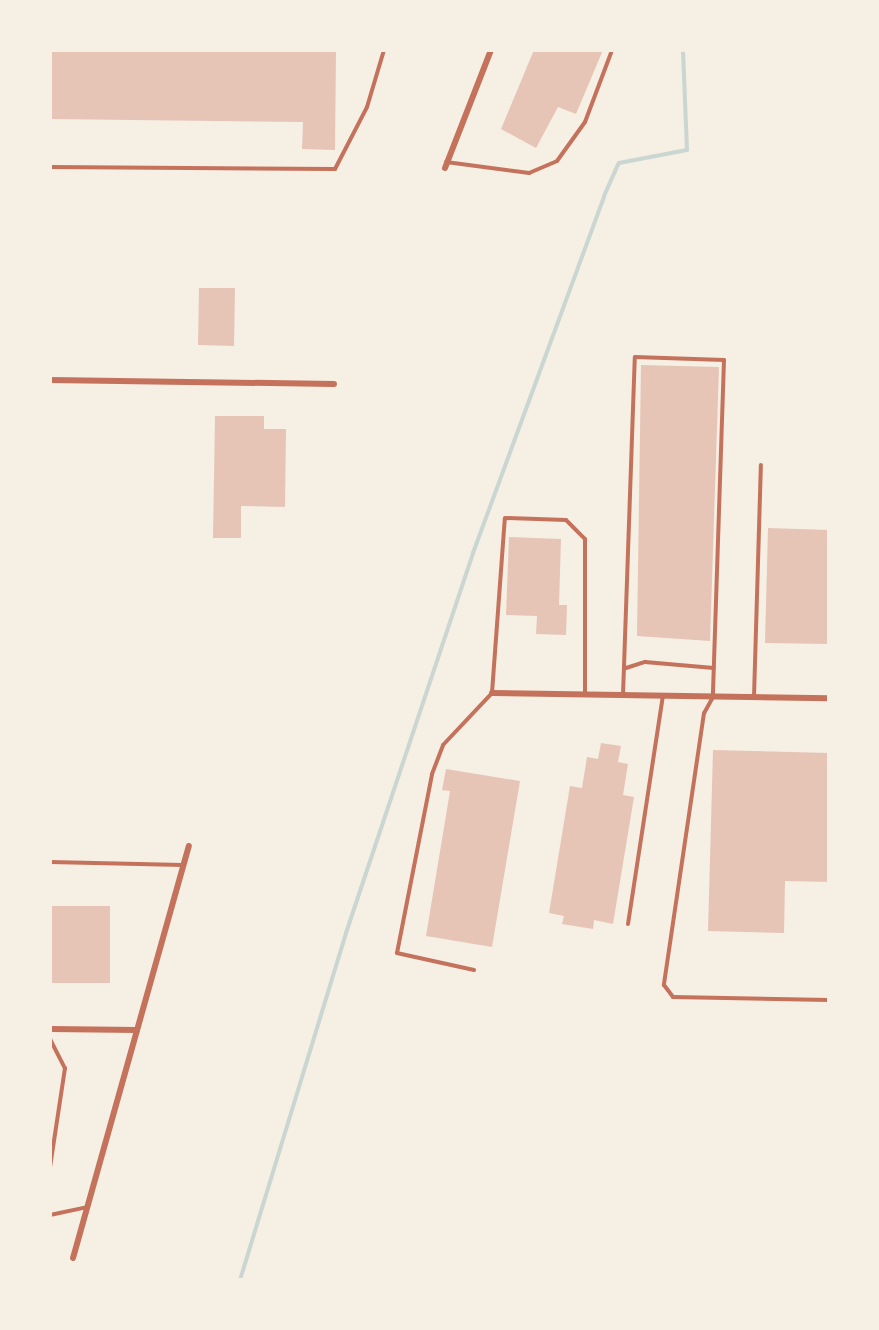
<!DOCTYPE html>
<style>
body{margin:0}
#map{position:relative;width:879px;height:1330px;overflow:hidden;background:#f6efe4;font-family:"Public Sans",sans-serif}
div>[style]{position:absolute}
.stream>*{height:4px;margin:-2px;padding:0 2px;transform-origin:2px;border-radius:2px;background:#c9d6d2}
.building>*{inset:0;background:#e6c5b7}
.service>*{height:4px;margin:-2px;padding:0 2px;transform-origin:2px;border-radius:2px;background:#c5725c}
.minor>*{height:6px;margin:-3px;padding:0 3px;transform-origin:3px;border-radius:3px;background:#c5725c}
span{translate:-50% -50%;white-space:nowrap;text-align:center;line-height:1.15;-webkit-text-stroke:8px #f6efe4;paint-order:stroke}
.frame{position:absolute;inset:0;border:52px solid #f6efe4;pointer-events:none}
</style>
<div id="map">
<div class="stream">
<div style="left:240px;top:1280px;width:363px;rotate:-73deg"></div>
<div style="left:346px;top:933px;width:401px;rotate:-71.5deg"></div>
<div style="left:473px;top:553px;width:380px;rotate:-69.8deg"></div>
<div style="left:604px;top:196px;width:36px;rotate:-66deg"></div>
<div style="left:619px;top:163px;width:69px;rotate:-10.8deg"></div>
<div style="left:687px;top:150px;width:100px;rotate:-92.3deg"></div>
</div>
<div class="building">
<div style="clip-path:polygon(50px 50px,336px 50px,335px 150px,302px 149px,303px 122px,50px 119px)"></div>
<div style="clip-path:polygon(534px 50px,603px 50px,576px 114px,558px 107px,536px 148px,501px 129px)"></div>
<div style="clip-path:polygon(199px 288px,235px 288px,234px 346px,198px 345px)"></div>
<div style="clip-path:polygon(641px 365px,719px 367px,710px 641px,637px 636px)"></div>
<div style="clip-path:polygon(215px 416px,264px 416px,264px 429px,286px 429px,285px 507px,241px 506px,241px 538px,213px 538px)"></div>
<div style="clip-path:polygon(768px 528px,829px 530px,829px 644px,765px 643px)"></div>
<div style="clip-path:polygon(509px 537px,561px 539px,559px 605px,567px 605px,566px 635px,536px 634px,537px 616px,506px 615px)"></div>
<div style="clip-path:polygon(601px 743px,621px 746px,618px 762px,628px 764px,623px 795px,634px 797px,613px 924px,594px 920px,593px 929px,562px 924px,564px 916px,549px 913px,570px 786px,582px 788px,587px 757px,598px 759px)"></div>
<div style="clip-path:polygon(713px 750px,829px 753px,829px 882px,785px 881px,784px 933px,708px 931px)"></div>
<div style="clip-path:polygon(446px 769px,520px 781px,492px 947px,426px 936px,450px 791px,442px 790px)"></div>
<div style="clip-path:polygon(50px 906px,110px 906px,110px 983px,50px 983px)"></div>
</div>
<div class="service">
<div style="left:446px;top:162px;width:84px;rotate:7.5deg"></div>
<div style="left:529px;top:173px;width:30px;rotate:-23deg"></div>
<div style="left:557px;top:161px;width:48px;rotate:-54.3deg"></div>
<div style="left:585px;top:122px;width:77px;rotate:-69.4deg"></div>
<div style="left:50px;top:167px;width:285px;rotate:0.4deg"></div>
<div style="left:335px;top:169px;width:70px;rotate:-62.7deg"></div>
<div style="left:367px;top:107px;width:59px;rotate:-73.4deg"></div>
<div style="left:626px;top:668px;width:20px;rotate:-18deg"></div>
<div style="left:645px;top:662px;width:69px;rotate:5deg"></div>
<div style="left:623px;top:695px;width:338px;rotate:-88deg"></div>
<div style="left:635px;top:357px;width:89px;rotate:1.9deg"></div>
<div style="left:724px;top:360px;width:337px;rotate:91.9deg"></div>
<div style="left:713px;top:697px;width:18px;rotate:119deg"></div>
<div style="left:704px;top:713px;width:275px;rotate:98.4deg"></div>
<div style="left:664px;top:985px;width:15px;rotate:53deg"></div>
<div style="left:673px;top:997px;width:156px;rotate:1.1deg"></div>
<div style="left:754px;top:697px;width:232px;rotate:-88.3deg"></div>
<div style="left:50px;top:862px;width:133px;rotate:1.3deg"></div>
<div style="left:628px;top:924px;width:231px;rotate:-81.3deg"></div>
<div style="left:474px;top:970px;width:79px;rotate:-167.6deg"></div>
<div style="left:397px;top:953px;width:182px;rotate:-78.9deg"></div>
<div style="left:432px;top:774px;width:31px;rotate:-69deg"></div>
<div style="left:443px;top:745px;width:71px;rotate:-46.7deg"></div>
<div style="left:492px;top:693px;width:175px;rotate:-85.8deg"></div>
<div style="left:505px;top:518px;width:61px;rotate:1.9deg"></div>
<div style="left:566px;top:520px;width:27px;rotate:45deg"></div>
<div style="left:585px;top:539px;width:156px;rotate:90deg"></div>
<div style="left:50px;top:1039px;width:33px;rotate:63deg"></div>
<div style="left:65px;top:1068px;width:100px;rotate:98.6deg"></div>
<div style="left:50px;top:1215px;width:39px;rotate:-12deg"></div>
</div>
<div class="minor">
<div style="left:445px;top:168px;width:127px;rotate:-68.7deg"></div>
<div style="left:50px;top:380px;width:284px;rotate:0.8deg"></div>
<div style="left:492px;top:693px;width:337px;rotate:0.9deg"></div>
<div style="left:50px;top:1029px;width:87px;rotate:0.7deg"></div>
<div style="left:73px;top:1258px;width:428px;rotate:-74.3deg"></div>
</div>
<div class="frame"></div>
</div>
